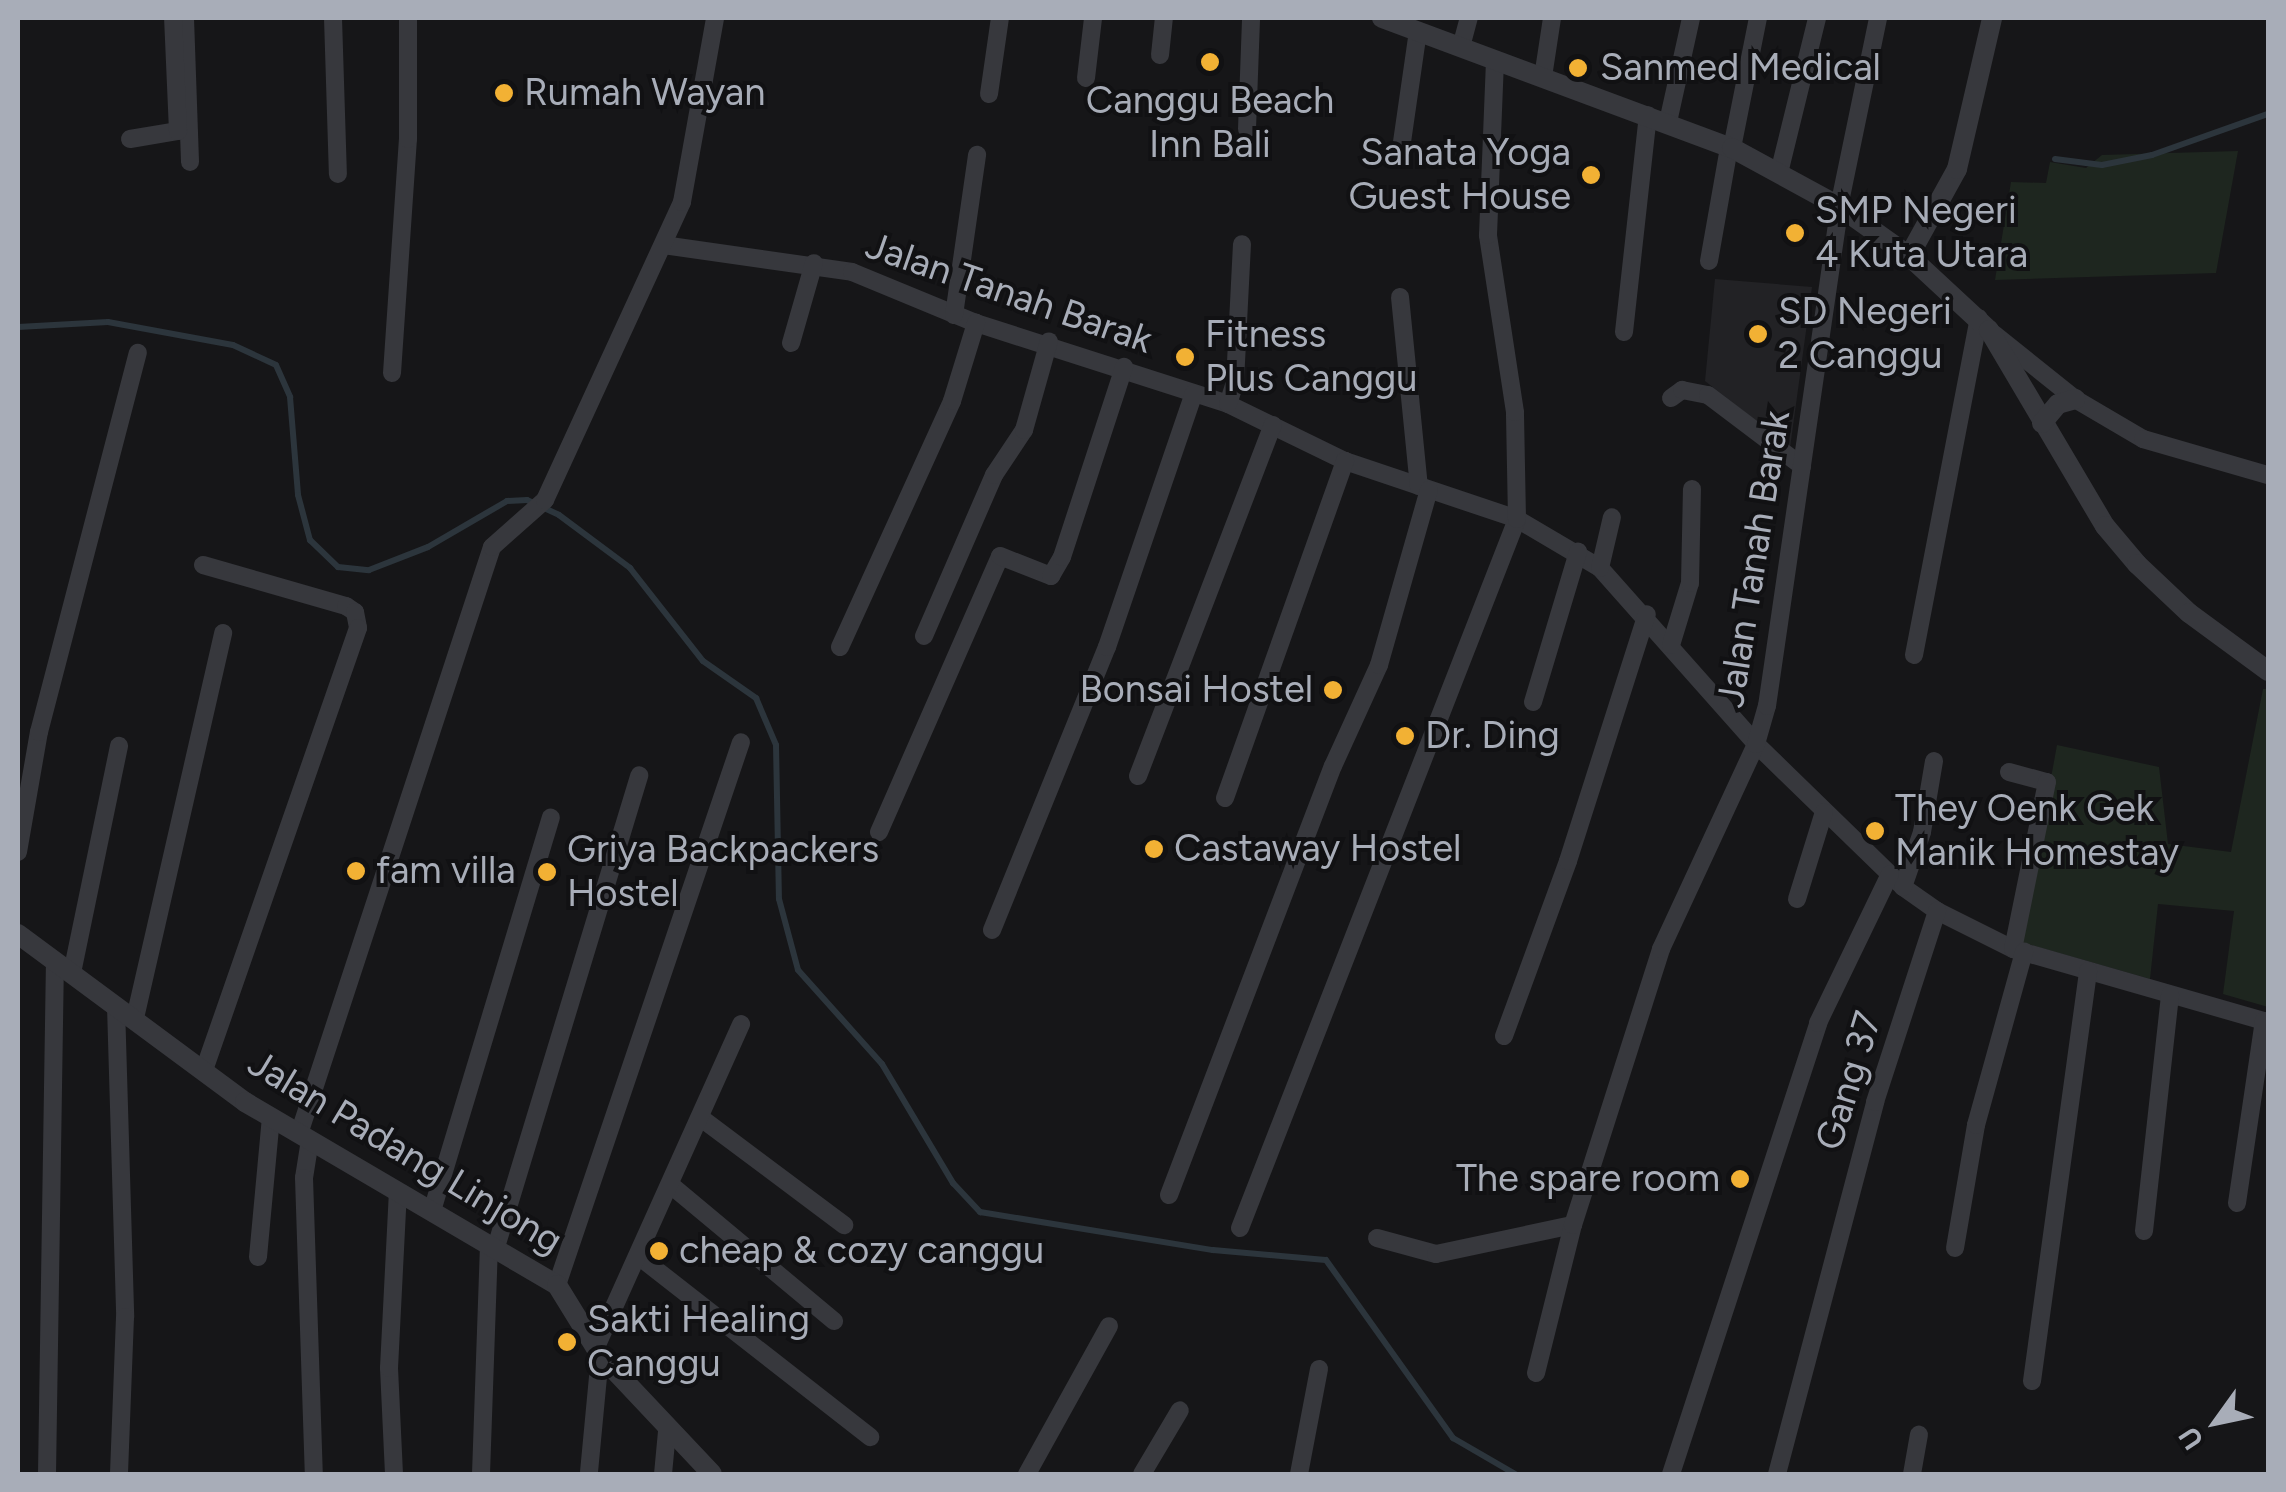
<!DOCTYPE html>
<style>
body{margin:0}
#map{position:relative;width:2286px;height:1492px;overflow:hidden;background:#161618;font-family:Figtree,sans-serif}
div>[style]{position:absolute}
.built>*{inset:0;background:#222225}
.green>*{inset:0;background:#1e261f}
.stream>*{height:6px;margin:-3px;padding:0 3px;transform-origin:3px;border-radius:3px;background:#2c353c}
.minor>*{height:18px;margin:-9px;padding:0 9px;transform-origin:9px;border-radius:9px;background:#37383d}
.tertiary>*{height:20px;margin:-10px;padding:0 10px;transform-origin:10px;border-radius:10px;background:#37383d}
.dots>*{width:28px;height:28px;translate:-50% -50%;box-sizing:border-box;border:5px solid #111113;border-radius:50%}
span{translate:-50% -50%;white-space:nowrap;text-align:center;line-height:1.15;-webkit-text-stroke:8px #111113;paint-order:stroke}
.poi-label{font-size:38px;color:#a8adb8}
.left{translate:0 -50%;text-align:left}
.right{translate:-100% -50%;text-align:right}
.street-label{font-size:38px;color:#a8adb8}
.frame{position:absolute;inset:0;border:20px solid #a8adb8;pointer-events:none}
.north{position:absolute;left:2166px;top:1372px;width:100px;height:100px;-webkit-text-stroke:8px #111113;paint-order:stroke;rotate:237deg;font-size:28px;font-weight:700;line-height:40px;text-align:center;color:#a8adb8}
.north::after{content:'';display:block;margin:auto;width:35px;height:45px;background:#a8adb8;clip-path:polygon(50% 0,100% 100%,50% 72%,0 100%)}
</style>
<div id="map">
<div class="built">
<div style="clip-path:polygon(1715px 279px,1812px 287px,1790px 448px,1705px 381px)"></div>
</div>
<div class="green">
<div style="clip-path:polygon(2238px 151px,2216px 273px,1995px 280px,2011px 182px,2046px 183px,2050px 162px,2086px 168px,2102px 155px)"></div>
<div style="clip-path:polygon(2263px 689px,2268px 689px,2268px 1007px,2223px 994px,2234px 911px,2158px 904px,2150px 979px,2021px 942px,2057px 745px,2159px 767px,2168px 844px,2231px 852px)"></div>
</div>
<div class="stream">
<div style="left:2055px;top:159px;width:47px;rotate:7.3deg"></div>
<div style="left:2102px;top:165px;width:51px;rotate:-11.3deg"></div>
<div style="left:2152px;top:155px;width:123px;rotate:-19.5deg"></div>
<div style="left:18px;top:327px;width:90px;rotate:-3.2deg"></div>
<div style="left:108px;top:322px;width:127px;rotate:10.4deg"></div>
<div style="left:233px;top:345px;width:47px;rotate:24.9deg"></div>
<div style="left:276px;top:365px;width:35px;rotate:66deg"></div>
<div style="left:290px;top:397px;width:98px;rotate:85.3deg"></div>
<div style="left:298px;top:495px;width:47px;rotate:75.1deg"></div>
<div style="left:310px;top:540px;width:39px;rotate:44deg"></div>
<div style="left:338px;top:567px;width:31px;rotate:6deg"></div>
<div style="left:369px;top:570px;width:63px;rotate:-21.3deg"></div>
<div style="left:428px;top:547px;width:91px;rotate:-30.2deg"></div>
<div style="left:507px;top:501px;width:20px;rotate:-3deg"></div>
<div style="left:527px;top:500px;width:35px;rotate:25deg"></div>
<div style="left:559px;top:515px;width:89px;rotate:36.7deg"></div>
<div style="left:630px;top:568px;width:118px;rotate:51.9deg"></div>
<div style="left:703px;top:661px;width:65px;rotate:34.9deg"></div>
<div style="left:756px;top:698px;width:51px;rotate:66.9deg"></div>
<div style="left:776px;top:745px;width:154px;rotate:88.9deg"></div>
<div style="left:779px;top:899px;width:73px;rotate:75deg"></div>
<div style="left:798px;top:970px;width:126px;rotate:48.2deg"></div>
<div style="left:882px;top:1064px;width:139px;rotate:59.2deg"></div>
<div style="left:953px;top:1183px;width:40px;rotate:47deg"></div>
<div style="left:980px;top:1212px;width:236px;rotate:9.3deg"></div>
<div style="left:1213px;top:1250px;width:113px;rotate:5.1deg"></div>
<div style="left:1326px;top:1260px;width:219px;rotate:54.5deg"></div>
<div style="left:1453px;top:1438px;width:72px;rotate:30.1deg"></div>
</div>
<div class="minor">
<div style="left:185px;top:18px;width:144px;rotate:88deg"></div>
<div style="left:333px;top:18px;width:156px;rotate:88.2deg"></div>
<div style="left:1461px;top:47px;width:30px;rotate:-75deg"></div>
<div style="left:1160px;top:55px;width:37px;rotate:-84deg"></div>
<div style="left:1543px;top:77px;width:60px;rotate:-81.3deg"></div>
<div style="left:1086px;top:78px;width:60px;rotate:-83.3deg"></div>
<div style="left:989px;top:94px;width:77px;rotate:-81.8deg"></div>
<div style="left:1668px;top:122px;width:107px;rotate:-77.5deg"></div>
<div style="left:1247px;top:129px;width:111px;rotate:-87.9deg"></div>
<div style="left:130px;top:139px;width:49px;rotate:-9.5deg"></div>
<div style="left:178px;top:131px;width:113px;rotate:-92.5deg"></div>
<div style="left:1402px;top:142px;width:112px;rotate:-81.8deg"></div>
<div style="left:1732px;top:148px;width:133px;rotate:-78.7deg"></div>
<div style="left:1779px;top:173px;width:160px;rotate:-76.2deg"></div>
<div style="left:663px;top:245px;width:191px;rotate:8.1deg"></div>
<div style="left:852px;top:272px;width:134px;rotate:22.4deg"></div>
<div style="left:976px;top:323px;width:265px;rotate:17.8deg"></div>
<div style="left:1228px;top:404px;width:130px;rotate:26deg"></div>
<div style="left:1345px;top:461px;width:182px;rotate:18.6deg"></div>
<div style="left:1517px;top:519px;width:96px;rotate:30.6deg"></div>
<div style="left:1600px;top:568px;width:235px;rotate:48.4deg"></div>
<div style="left:1756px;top:744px;width:205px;rotate:44.2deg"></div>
<div style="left:1903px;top:887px;width:42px;rotate:35.2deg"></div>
<div style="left:1937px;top:911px;width:85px;rotate:26.6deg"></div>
<div style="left:2013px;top:949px;width:265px;rotate:16deg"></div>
<div style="left:1709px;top:261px;width:116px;rotate:-80deg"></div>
<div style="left:1400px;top:297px;width:190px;rotate:84.3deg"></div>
<div style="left:954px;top:315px;width:162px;rotate:-81.8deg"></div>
<div style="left:1624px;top:332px;width:218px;rotate:-83.7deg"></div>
<div style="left:1994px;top:334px;width:104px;rotate:38.7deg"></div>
<div style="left:2075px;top:399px;width:79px;rotate:30.5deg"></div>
<div style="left:2143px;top:439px;width:130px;rotate:16.1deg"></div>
<div style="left:791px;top:343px;width:83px;rotate:-74deg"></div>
<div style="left:392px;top:373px;width:235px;rotate:-86.1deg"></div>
<div style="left:408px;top:139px;width:121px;rotate:-90deg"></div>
<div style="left:1671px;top:398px;width:14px;rotate:-36deg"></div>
<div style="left:1682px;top:390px;width:26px;rotate:11deg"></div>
<div style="left:1708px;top:395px;width:118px;rotate:37.1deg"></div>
<div style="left:1228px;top:404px;width:23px;rotate:-72deg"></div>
<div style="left:1235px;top:382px;width:138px;rotate:-87.1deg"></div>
<div style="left:203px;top:565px;width:149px;rotate:16deg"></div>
<div style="left:346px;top:606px;width:11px;rotate:34deg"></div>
<div style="left:355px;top:612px;width:16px;rotate:79deg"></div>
<div style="left:358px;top:628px;width:469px;rotate:109.2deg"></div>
<div style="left:1600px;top:568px;width:52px;rotate:-76.8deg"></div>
<div style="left:924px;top:636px;width:176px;rotate:-66.5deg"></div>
<div style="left:994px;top:475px;width:54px;rotate:-56.3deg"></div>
<div style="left:1024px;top:430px;width:92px;rotate:-74.3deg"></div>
<div style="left:1671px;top:645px;width:65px;rotate:-73deg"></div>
<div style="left:1690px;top:583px;width:94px;rotate:-88.8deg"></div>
<div style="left:840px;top:647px;width:270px;rotate:-65.5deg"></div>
<div style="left:952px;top:401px;width:82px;rotate:-72.9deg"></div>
<div style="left:1914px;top:655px;width:343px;rotate:-79.1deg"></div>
<div style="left:1533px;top:702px;width:157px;rotate:-73.3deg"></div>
<div style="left:2009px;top:772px;width:39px;rotate:15deg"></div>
<div style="left:2047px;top:782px;width:170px;rotate:101.5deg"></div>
<div style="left:1138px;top:776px;width:376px;rotate:-69deg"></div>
<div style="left:1225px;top:798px;width:358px;rotate:-70.4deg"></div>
<div style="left:879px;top:832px;width:301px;rotate:-66.3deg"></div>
<div style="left:1000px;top:556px;width:55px;rotate:21.4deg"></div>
<div style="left:1051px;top:576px;width:22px;rotate:-60deg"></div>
<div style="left:1062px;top:557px;width:200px;rotate:-71.9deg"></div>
<div style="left:18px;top:852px;width:122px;rotate:-80.1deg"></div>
<div style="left:39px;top:732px;width:392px;rotate:-75.4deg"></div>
<div style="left:1903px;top:887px;width:58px;rotate:-70.9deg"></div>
<div style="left:1922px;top:832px;width:72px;rotate:-80.4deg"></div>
<div style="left:1797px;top:899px;width:91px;rotate:-72.8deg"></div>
<div style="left:992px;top:930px;width:305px;rotate:-67.9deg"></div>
<div style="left:1107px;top:647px;width:268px;rotate:-71.1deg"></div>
<div style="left:72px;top:973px;width:232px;rotate:-78.3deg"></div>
<div style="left:116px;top:1006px;width:311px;rotate:88.3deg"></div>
<div style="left:125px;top:1317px;width:157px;rotate:92.2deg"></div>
<div style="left:135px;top:1018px;width:395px;rotate:-77.1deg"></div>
<div style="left:1504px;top:1036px;width:186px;rotate:-69.9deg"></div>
<div style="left:1568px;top:861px;width:259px;rotate:-72.3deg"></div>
<div style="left:701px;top:1118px;width:179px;rotate:36.8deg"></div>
<div style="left:299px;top:1134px;width:618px;rotate:-71.8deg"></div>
<div style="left:492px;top:547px;width:71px;rotate:-41.6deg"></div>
<div style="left:545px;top:500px;width:328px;rotate:-65.3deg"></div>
<div style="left:682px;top:202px;width:187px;rotate:-79.8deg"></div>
<div style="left:310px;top:1140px;width:38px;rotate:99deg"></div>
<div style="left:304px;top:1178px;width:296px;rotate:88.1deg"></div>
<div style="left:672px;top:1186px;width:211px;rotate:39.8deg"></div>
<div style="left:1169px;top:1195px;width:459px;rotate:-69.1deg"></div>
<div style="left:1333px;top:766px;width:111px;rotate:-65.5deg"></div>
<div style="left:1379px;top:665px;width:182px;rotate:-74.1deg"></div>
<div style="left:2237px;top:1203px;width:184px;rotate:-81.6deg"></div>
<div style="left:432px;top:1211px;width:411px;rotate:-73.2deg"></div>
<div style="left:1240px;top:1228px;width:761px;rotate:-68.66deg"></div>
<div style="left:1517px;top:519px;width:107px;rotate:-91.1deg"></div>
<div style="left:1515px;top:412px;width:179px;rotate:-98.7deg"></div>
<div style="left:1488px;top:235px;width:175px;rotate:-87.7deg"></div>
<div style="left:2144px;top:1231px;width:238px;rotate:-83.7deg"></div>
<div style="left:1377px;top:1238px;width:61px;rotate:15.2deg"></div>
<div style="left:1436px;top:1254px;width:140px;rotate:-12deg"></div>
<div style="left:496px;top:1247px;width:493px;rotate:-73.1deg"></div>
<div style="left:1955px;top:1248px;width:125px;rotate:-80.3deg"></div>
<div style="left:1976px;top:1125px;width:180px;rotate:-74.5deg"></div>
<div style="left:258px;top:1257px;width:141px;rotate:-84.7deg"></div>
<div style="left:641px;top:1258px;width:291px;rotate:38deg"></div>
<div style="left:557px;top:1285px;width:573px;rotate:-71.28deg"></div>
<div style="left:596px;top:1347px;width:354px;rotate:-65.8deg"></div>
<div style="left:1536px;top:1373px;width:153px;rotate:-76deg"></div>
<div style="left:1573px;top:1225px;width:290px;rotate:-72.3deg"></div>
<div style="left:1661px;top:949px;width:226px;rotate:-65.1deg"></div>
<div style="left:1756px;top:744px;width:40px;rotate:-74deg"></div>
<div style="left:1767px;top:706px;width:514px;rotate:-81.73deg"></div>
<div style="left:1841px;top:197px;width:183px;rotate:-78.3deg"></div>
<div style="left:2032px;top:1381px;width:414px;rotate:-82.2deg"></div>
<div style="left:589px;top:1472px;width:118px;rotate:-84.6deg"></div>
<div style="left:47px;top:1474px;width:513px;rotate:-89.11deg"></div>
<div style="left:394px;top:1474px;width:106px;rotate:-92.7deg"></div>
<div style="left:389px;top:1368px;width:176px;rotate:-87.1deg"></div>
<div style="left:481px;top:1474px;width:229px;rotate:-88deg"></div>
<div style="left:663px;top:1474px;width:42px;rotate:-84.6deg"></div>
<div style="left:1027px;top:1474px;width:169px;rotate:-61deg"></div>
<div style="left:1142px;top:1474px;width:74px;rotate:-59.3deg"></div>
<div style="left:1299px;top:1474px;width:107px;rotate:-79.2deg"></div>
<div style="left:1671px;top:1474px;width:474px;rotate:-71.9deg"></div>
<div style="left:1818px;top:1023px;width:165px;rotate:-64.2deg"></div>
<div style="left:1777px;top:1474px;width:385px;rotate:-75.2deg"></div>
<div style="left:1875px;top:1102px;width:201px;rotate:-72deg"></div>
<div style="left:1912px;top:1474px;width:40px;rotate:-80deg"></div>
</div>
<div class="tertiary">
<div style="left:1382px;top:18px;width:373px;rotate:20.4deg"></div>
<div style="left:1732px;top:148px;width:123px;rotate:28.6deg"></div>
<div style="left:1840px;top:207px;width:85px;rotate:35.4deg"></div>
<div style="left:1909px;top:256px;width:109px;rotate:42.8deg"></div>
<div style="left:1989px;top:330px;width:228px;rotate:59.4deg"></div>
<div style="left:2105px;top:526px;width:50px;rotate:49.9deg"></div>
<div style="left:2137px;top:564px;width:71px;rotate:43.3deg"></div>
<div style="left:2189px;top:613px;width:98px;rotate:36.3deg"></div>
<div style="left:1909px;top:256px;width:99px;rotate:-61.1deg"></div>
<div style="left:1957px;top:169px;width:155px;rotate:-76.9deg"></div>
<div style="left:2042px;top:423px;width:25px;rotate:-50deg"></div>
<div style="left:2058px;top:404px;width:18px;rotate:-16deg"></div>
<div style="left:18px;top:934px;width:282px;rotate:36.5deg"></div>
<div style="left:245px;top:1102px;width:362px;rotate:30.4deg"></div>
<div style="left:557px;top:1285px;width:82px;rotate:58.4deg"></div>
<div style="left:600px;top:1355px;width:163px;rotate:46.7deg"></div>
</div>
<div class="dots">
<div style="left:1210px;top:62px;background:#f2b134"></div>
<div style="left:1578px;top:68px;background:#f2b134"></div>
<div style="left:504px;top:93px;background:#f2b134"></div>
<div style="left:1591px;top:175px;background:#f2b134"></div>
<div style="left:1795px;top:233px;background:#f2b134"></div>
<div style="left:1758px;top:334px;background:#f2b134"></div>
<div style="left:1185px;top:357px;background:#f2b134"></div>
<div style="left:1333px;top:690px;background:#f2b134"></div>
<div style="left:1405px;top:736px;background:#f2b134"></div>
<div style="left:1875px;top:831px;background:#f2b134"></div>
<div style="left:1154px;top:849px;background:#f2b134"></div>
<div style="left:356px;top:871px;background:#f2b134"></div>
<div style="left:547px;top:872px;background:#f2b134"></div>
<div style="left:1740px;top:1179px;background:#f2b134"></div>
<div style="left:659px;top:1251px;background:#f2b134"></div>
<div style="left:567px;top:1342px;background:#f2b134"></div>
</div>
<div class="poi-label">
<span class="left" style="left:1600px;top:68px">Sanmed Medical</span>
<span class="left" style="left:524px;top:93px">Rumah Wayan</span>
<span style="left:1210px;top:123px">Canggu Beach<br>Inn Bali</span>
<span class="right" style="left:1571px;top:175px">Sanata Yoga<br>Guest House</span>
<span class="left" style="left:1815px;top:233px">SMP Negeri<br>4 Kuta Utara</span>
<span class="left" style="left:1778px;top:334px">SD Negeri<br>2 Canggu</span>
<span class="left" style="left:1205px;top:357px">Fitness<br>Plus Canggu</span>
<span class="right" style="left:1313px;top:690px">Bonsai Hostel</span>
<span class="left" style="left:1425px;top:736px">Dr. Ding</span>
<span class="left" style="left:1895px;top:831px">They Oenk Gek<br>Manik Homestay</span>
<span class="left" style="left:1174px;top:849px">Castaway Hostel</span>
<span class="left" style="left:567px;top:872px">Griya Backpackers<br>Hostel</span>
<span class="left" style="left:376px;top:871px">fam villa</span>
<span class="right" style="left:1720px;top:1179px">The spare room</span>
<span class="left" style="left:679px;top:1251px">cheap &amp; cozy canggu</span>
<span class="left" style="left:587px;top:1342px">Sakti Healing<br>Canggu</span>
</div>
<div class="street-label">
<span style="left:1009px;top:293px;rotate:19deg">Jalan Tanah Barak</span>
<span style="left:1754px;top:559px;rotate:-81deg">Jalan Tanah Barak</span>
<span style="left:1849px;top:1081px;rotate:-73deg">Gang 37</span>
<span style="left:405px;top:1152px;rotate:31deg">Jalan Padang Linjong</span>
</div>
<div class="frame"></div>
<div class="north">U</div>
</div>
